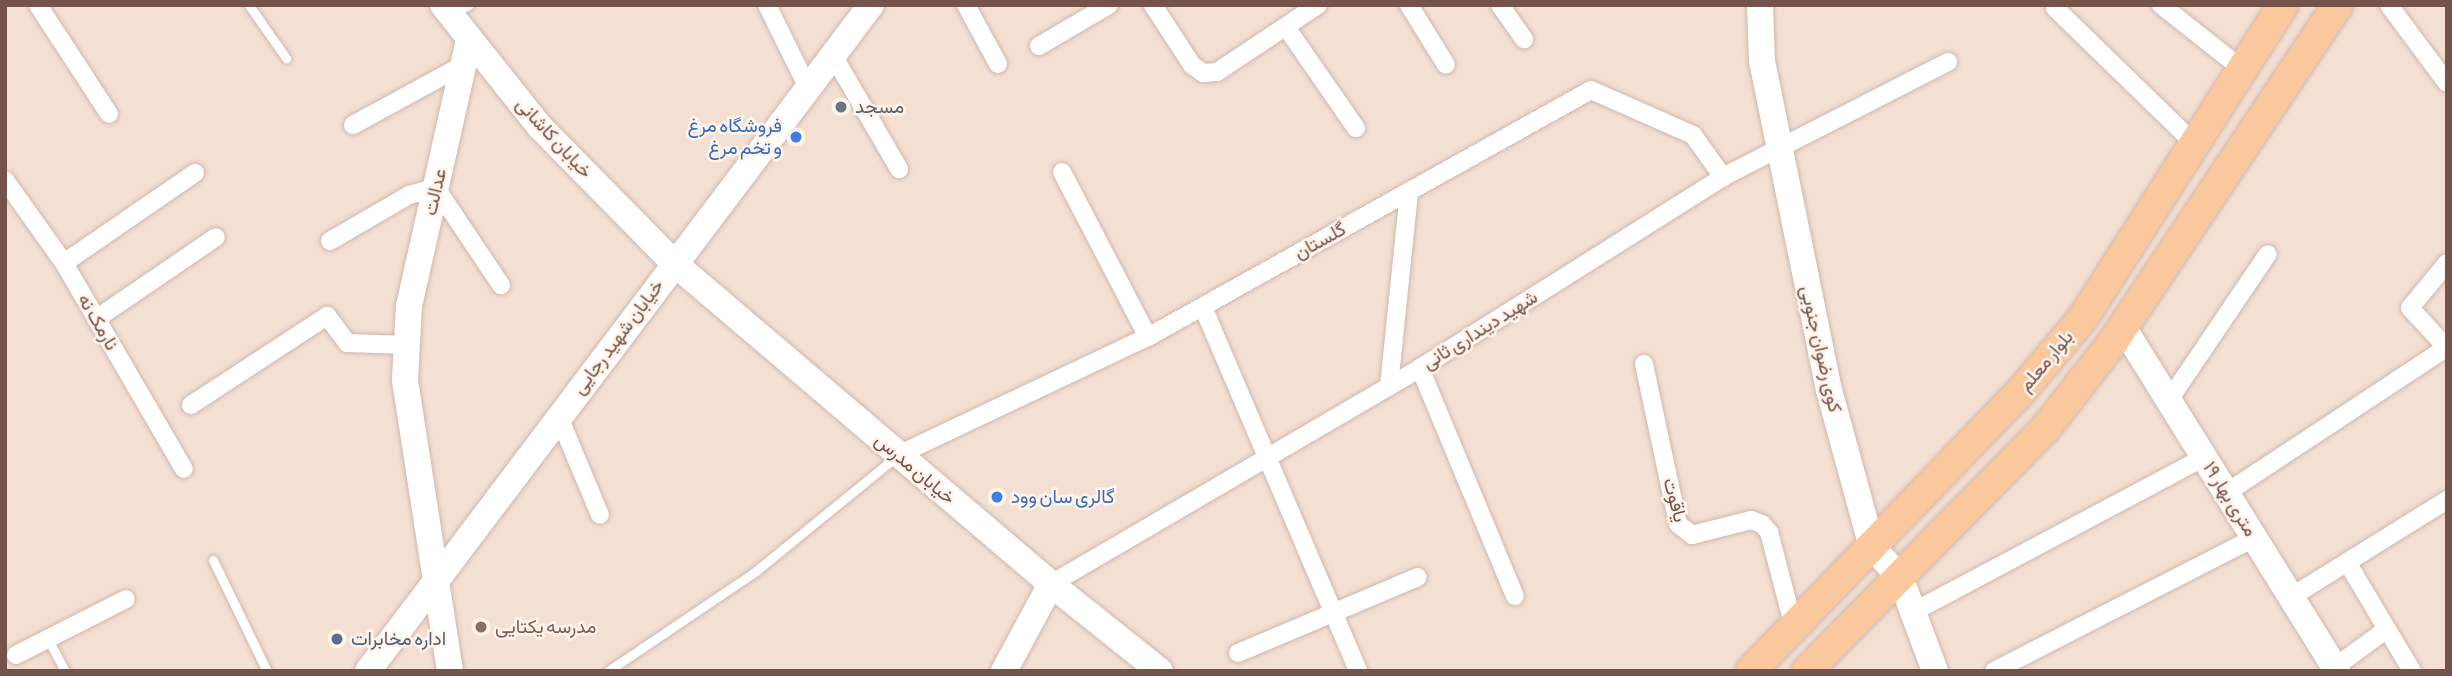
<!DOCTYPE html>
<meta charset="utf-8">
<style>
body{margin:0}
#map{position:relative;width:2452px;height:676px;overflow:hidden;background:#fcefe5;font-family:"Asap Condensed",Vazirmatn,sans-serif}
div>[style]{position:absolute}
.residential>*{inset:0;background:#f4e0d3}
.roads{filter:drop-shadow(0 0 2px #d0b7ae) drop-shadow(0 0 2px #d0b7ae)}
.lane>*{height:9px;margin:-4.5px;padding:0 4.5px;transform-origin:4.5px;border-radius:4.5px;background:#fff}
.street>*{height:18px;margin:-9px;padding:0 9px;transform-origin:9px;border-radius:9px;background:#fff}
.secondary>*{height:26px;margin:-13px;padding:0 13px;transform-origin:13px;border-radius:13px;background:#fff}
.primary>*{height:30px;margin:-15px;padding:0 15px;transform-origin:15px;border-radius:15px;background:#fbc89d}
.dots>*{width:19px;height:19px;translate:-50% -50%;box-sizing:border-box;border:4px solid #fff4eb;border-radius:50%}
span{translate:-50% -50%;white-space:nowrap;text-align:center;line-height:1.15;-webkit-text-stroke:5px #fff4eb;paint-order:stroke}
.worship-label{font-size:19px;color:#5b616d}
.left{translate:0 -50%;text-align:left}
.shop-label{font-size:19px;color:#366cbe}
.right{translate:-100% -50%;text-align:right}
.street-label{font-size:19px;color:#75524a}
.education-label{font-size:19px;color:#785e54}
.service-label{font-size:19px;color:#4e5e75}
.frame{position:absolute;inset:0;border:7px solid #75524a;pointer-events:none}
</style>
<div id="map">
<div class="residential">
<div style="clip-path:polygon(5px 5px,2447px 5px,2447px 671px,5px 671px)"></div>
</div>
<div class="roads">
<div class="lane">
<div style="left:249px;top:5px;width:65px;rotate:55.1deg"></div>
<div style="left:452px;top:14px;width:19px;rotate:-28deg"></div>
<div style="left:213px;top:560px;width:123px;rotate:64.1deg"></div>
<div style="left:48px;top:639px;width:36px;rotate:62deg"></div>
<div style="left:608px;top:671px;width:179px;rotate:-34deg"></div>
<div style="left:756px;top:571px;width:181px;rotate:-39.2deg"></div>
</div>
<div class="street">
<div style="left:38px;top:5px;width:130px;rotate:56.9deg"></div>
<div style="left:767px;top:5px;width:93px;rotate:63.7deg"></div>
<div style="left:966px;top:5px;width:67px;rotate:61.5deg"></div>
<div style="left:1153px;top:5px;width:72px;rotate:57deg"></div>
<div style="left:1192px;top:65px;width:14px;rotate:36deg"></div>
<div style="left:1203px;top:73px;width:14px;rotate:-4deg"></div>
<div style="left:1217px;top:72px;width:121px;rotate:-33.6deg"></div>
<div style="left:1409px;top:5px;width:70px;rotate:58.3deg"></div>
<div style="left:1500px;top:5px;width:42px;rotate:54.8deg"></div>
<div style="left:2161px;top:5px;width:103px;rotate:38.3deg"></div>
<div style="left:2389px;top:5px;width:97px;rotate:53.4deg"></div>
<div style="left:2055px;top:8px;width:194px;rotate:44.2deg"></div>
<div style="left:1286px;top:27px;width:123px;rotate:55.3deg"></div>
<div style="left:1039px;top:46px;width:81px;rotate:-30.4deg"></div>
<div style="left:833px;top:55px;width:132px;rotate:59.9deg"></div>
<div style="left:353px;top:125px;width:125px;rotate:-28.6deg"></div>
<div style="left:1062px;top:172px;width:186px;rotate:62.5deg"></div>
<div style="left:5px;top:180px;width:102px;rotate:54.6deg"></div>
<div style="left:64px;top:263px;width:238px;rotate:59.8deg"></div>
<div style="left:330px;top:241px;width:91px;rotate:-30.2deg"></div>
<div style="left:409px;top:195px;width:28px;rotate:-15deg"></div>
<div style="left:436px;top:188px;width:117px;rotate:56.2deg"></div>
<div style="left:64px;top:263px;width:159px;rotate:-34.5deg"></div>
<div style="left:2447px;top:263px;width:58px;rotate:129.4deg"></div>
<div style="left:2410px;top:308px;width:54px;rotate:47.2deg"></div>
<div style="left:1203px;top:307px;width:396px;rotate:66.9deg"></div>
<div style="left:96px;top:319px;width:145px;rotate:-34.3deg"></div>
<div style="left:1644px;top:364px;width:164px;rotate:78deg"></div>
<div style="left:1678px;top:524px;width:18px;rotate:38deg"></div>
<div style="left:1692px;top:535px;width:61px;rotate:-14.3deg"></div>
<div style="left:1751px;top:520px;width:12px;rotate:20deg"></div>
<div style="left:1762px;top:524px;width:11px;rotate:49deg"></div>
<div style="left:1769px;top:532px;width:98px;rotate:75.3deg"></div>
<div style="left:1420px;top:368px;width:247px;rotate:67.4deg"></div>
<div style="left:1389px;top:386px;width:196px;rotate:-84.1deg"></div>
<div style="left:2169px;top:400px;width:176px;rotate:-55.9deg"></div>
<div style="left:191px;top:405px;width:163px;rotate:-33.2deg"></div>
<div style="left:327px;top:316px;width:34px;rotate:53deg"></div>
<div style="left:347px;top:343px;width:60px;rotate:1.9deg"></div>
<div style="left:559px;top:417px;width:106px;rotate:67.3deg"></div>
<div style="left:898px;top:455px;width:276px;rotate:-25.3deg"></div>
<div style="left:1148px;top:337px;width:507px;rotate:-29.14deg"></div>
<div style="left:1591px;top:90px;width:111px;rotate:23.8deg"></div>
<div style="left:1693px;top:135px;width:52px;rotate:54.5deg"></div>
<div style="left:2226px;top:493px;width:263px;rotate:-33.4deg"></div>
<div style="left:2347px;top:562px;width:78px;rotate:59.2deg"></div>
<div style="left:1051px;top:584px;width:428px;rotate:-30.3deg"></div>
<div style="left:1420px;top:368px;width:358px;rotate:-32.2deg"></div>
<div style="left:1723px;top:177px;width:253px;rotate:-27.1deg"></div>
<div style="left:2291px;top:597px;width:184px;rotate:-31.9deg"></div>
<div style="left:1913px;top:612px;width:330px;rotate:-28deg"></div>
<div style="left:1238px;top:653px;width:195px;rotate:-22.9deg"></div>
<div style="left:16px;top:655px;width:123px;rotate:-27deg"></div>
<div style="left:2335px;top:667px;width:64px;rotate:-36.2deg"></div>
<div style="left:2387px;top:629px;width:49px;rotate:59.2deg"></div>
<div style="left:1994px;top:671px;width:292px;rotate:-27.1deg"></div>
</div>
<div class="secondary">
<div style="left:443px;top:5px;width:156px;rotate:51.5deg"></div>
<div style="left:540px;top:127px;width:191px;rotate:45.4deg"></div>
<div style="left:674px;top:263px;width:495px;rotate:40.4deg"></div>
<div style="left:1051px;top:584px;width:139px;rotate:38.6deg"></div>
<div style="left:1760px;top:5px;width:56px;rotate:88deg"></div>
<div style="left:1762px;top:61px;width:336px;rotate:78.5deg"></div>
<div style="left:1829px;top:390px;width:163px;rotate:74.7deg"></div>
<div style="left:1872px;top:547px;width:41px;rotate:47deg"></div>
<div style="left:1900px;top:577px;width:100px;rotate:69.6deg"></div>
<div style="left:2123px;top:327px;width:405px;rotate:58.1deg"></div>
<div style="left:368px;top:671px;width:835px;rotate:-52.94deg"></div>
<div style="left:450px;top:671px;width:295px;rotate:-98.8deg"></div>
<div style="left:405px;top:379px;width:73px;rotate:-86.9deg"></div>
<div style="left:409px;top:306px;width:274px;rotate:-77.3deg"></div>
<div style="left:1004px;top:671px;width:99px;rotate:-61.6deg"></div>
</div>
<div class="primary">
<div style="left:1751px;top:671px;width:383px;rotate:-46deg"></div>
<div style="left:2017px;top:396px;width:102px;rotate:-49.8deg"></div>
<div style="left:2083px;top:318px;width:371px;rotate:-57.4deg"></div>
<div style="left:1807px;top:671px;width:341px;rotate:-45.5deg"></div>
<div style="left:2046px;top:428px;width:109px;rotate:-52.1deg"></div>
<div style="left:2113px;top:342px;width:405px;rotate:-56.3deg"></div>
</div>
</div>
<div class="dots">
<div style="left:841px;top:107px;background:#6b7280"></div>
<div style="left:796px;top:137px;background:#3f7fe0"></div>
<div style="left:997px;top:497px;background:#3f7fe0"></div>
<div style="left:481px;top:627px;background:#8d6e63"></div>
<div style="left:337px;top:639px;background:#5c6f8a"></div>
</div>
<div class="worship-label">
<span class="left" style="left:855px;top:107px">مسجد</span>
</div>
<div class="shop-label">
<span class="right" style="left:782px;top:137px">فروشگاه مرغ<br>و تخم مرغ</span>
<span class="left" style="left:1011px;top:497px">گالری سان وود</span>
</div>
<div class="street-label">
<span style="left:554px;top:138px;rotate:47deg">خیابان کاشانی</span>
<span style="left:435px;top:192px;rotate:-77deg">عدالت</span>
<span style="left:1320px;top:241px;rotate:-29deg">گلستان</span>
<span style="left:98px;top:322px;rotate:60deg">نارمک نه</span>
<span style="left:1480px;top:330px;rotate:-32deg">شهید دینداری ثانی</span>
<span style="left:618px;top:337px;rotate:-53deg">خیابان شهید رجایی</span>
<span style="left:1821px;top:349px;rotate:77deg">کوی رضوان جنوبی</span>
<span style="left:2046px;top:361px;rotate:-50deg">بلوار معلم</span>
<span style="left:915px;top:469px;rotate:40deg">خیابان مدرس</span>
<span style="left:2230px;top:499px;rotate:58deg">۱۹ متری بهار</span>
<span style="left:1675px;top:500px;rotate:75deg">یاقوت</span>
</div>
<div class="education-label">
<span class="left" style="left:495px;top:627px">مدرسه یکتایی</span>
</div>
<div class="service-label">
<span class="left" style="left:351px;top:639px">اداره مخابرات</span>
</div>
<div class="frame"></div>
</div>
